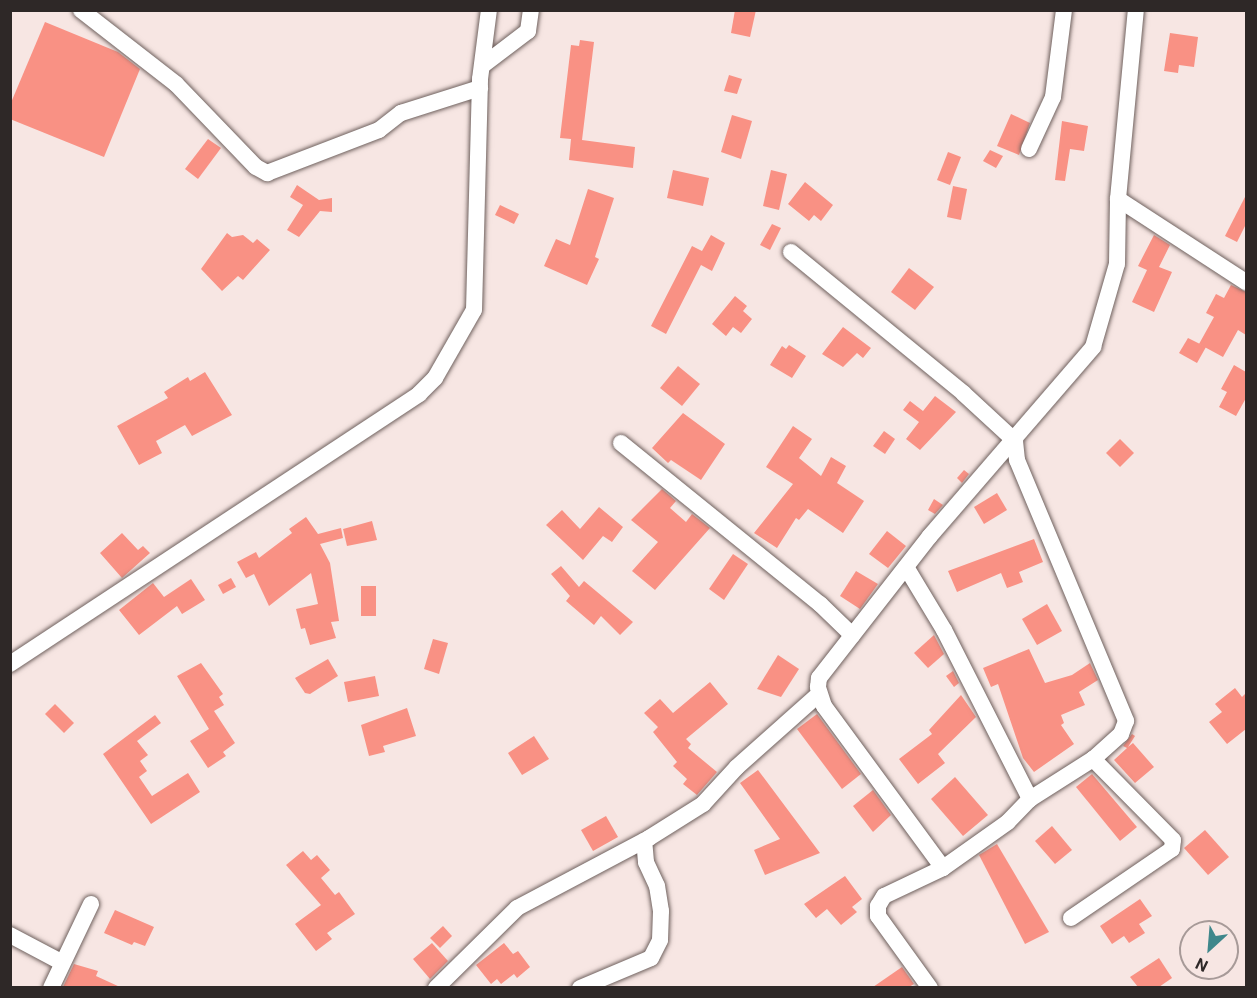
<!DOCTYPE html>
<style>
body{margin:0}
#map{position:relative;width:1257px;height:998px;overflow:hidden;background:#f7e6e3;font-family:Roboto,sans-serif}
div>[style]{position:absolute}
.building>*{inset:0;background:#f99184}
.roads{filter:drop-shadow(0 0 2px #6f615e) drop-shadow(0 0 2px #6f615e)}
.minor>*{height:16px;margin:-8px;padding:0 8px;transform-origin:8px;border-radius:8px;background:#fff}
span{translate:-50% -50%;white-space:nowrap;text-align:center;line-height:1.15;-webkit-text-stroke:4.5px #f7e6e3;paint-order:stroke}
.frame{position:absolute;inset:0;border:12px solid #2e2827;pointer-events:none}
.north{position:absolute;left:1179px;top:920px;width:60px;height:60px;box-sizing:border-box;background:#f7e6e3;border:2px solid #a79a98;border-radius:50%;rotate:206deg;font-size:16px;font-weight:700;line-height:24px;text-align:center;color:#2e2827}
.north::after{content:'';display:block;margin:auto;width:21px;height:27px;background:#3f878b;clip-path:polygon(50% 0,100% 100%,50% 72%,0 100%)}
</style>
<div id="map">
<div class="building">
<div style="clip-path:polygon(735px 10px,756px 10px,750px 37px,731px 33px)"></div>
<div style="clip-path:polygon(45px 22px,118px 52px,140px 69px,104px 157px,10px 119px,10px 105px)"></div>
<div style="clip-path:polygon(1170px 33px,1198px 37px,1194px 67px,1179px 65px,1178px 73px,1164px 71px)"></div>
<div style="clip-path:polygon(580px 40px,594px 42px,582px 140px,635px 147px,633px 168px,569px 160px,571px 139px,560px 138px,571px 45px,579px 46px)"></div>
<div style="clip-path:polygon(729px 75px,742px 79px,737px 94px,724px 91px)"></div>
<div style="clip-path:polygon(1011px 114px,1030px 123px,1019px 155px,997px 146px)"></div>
<div style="clip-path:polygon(732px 115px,752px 121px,741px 159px,721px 152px)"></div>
<div style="clip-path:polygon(1062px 121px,1088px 126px,1084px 151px,1070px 149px,1065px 181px,1055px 180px)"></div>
<div style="clip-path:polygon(208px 139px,221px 148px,198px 179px,185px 169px)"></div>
<div style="clip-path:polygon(990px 150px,1003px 156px,996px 168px,983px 161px)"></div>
<div style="clip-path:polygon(948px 152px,961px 157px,950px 185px,937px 180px)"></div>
<div style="clip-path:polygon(673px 170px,709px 178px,703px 206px,667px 198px)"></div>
<div style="clip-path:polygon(771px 170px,787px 174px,779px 210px,763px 206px)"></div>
<div style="clip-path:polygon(805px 182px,833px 205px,821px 221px,814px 215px,809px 221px,788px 204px)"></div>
<div style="clip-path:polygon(297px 185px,319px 200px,332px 198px,332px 212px,320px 211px,299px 237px,287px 230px,303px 205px,290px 197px)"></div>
<div style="clip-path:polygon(953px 186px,967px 189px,961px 220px,947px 217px)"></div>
<div style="clip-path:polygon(588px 189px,614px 198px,595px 257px,599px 259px,587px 285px,544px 266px,556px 239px,570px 245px)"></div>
<div style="clip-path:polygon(1246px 195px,1246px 224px,1237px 242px,1225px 236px)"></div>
<div style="clip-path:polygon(500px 205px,519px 214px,514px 224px,495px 215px)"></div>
<div style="clip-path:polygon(772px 224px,781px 228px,770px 250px,760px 245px)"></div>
<div style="clip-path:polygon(227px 233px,232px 237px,243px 235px,253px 243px,257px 239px,270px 250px,243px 280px,238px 276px,222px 291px,201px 269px)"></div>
<div style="clip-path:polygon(711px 235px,725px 243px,712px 271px,701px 265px,666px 334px,651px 326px,692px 246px,702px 251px)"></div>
<div style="clip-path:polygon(1154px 235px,1170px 245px,1159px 267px,1172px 272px,1154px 312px,1132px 302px,1147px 270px,1138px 266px)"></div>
<div style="clip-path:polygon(909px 268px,934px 287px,915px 310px,891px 292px)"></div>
<div style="clip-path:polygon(1231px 285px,1246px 292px,1246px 335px,1238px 330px,1223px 357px,1199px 344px,1214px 317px,1206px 313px,1216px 294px,1224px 298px)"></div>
<div style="clip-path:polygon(735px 296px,747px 306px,743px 311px,752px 319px,741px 333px,733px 327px,726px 336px,712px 324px)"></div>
<div style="clip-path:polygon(843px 327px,871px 348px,863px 358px,857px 353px,843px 367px,822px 354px)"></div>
<div style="clip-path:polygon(1188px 338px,1206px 347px,1197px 363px,1179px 353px)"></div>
<div style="clip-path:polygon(789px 345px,806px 356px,792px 378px,770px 365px,782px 346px,786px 349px)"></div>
<div style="clip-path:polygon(1234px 365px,1246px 372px,1246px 398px,1236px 416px,1219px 407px,1227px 392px,1221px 389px)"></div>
<div style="clip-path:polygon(678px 366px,700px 384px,682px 406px,660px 388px)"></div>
<div style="clip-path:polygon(205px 372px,232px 415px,192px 436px,185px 425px,156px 441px,162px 453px,139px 465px,117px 426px,168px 398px,164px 392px,188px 377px,190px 381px)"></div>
<div style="clip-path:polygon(935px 396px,956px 412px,920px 450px,906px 439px,919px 422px,903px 410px,910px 401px,923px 411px)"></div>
<div style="clip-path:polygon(683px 413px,725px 444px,701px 480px,671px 460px,668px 463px,652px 448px)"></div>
<div style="clip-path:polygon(793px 426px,812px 439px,799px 458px,821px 476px,831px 457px,846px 466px,837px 483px,864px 501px,843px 533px,808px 509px,799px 520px,796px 518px,777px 548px,754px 533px,793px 484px,766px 467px)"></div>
<div style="clip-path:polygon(884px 431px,895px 439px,885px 454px,873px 446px)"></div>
<div style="clip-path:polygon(1120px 439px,1134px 453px,1120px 467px,1106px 453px)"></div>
<div style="clip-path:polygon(964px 470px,969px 474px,962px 483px,957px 478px)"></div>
<div style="clip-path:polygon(662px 489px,676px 501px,670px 508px,686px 522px,692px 514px,710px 528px,655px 590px,632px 571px,658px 542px,631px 520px)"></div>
<div style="clip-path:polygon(997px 493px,1007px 510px,984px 524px,974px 507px)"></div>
<div style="clip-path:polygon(934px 499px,943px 505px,935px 514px,928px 510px)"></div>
<div style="clip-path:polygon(599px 507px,623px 527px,612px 542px,603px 536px,583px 560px,546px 525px,562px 510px,580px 529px)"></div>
<div style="clip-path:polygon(306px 517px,318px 534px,341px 528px,343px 538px,320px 544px,330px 563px,339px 621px,331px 622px,336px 638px,310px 645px,305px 628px,301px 629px,296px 609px,318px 604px,311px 573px,269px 606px,254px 574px,246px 578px,237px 562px,256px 552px,259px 558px,292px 533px,289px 529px)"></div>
<div style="clip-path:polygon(372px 521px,377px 540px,347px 546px,343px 529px)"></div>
<div style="clip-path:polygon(887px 531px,906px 546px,888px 568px,869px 554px)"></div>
<div style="clip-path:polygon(122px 533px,138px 550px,143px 546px,150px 553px,122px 578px,100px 553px)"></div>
<div style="clip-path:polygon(1034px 539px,1043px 562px,1019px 572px,1023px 582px,1007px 588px,1001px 573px,957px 592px,948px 571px)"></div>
<div style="clip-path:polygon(733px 554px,748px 564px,724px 600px,709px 589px)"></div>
<div style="clip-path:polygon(561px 566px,579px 587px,584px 581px,633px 622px,620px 635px,601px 616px,594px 625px,566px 601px,570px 596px,551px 574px)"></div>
<div style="clip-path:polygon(856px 571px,878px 584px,860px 609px,840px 596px)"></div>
<div style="clip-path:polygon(231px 578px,236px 587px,223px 594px,218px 585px)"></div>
<div style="clip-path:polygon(191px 579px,205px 600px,182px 614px,177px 606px,139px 635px,119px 610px,153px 583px,164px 597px)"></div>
<div style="clip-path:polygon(361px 586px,376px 586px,376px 616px,361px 616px)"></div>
<div style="clip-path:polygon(1047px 604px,1062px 631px,1037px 645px,1022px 619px)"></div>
<div style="clip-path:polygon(934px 635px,944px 654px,928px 668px,914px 653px)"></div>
<div style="clip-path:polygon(433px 639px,448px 643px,439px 674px,424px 669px)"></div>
<div style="clip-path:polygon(1029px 649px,1045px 683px,1072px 675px,1090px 663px,1098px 680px,1079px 692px,1085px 705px,1061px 715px,1064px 723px,1061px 725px,1074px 744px,1034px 772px,1023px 758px,998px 684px,991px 687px,983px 668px)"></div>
<div style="clip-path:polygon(778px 655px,799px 669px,781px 697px,757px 689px)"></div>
<div style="clip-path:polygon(328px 659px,338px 676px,310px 694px,305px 693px,295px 678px)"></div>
<div style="clip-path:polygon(201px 663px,223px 694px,219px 697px,224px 705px,214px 711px,235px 743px,223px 752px,226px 756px,208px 768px,190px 741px,209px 729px,177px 676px)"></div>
<div style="clip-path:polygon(953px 671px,959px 683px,954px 687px,946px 676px)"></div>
<div style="clip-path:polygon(375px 676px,379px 696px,348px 702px,344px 682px)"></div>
<div style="clip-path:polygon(710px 682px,728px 704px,686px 739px,691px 744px,688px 748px,717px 772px,697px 795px,683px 784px,687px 779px,673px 766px,677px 762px,653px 732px,658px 727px,644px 713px,660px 699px,673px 713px)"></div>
<div style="clip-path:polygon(1235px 688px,1242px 697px,1246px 693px,1246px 729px,1227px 744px,1209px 722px,1222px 712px,1215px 704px)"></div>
<div style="clip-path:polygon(961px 695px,976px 717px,938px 754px,945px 763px,918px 784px,899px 759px,932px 734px,929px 730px)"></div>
<div style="clip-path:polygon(55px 704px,74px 723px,64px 733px,45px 714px)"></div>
<div style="clip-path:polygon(407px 708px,416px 736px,383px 746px,385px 752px,369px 756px,361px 725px)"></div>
<div style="clip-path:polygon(817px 714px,861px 774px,842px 789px,797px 729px)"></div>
<div style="clip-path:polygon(155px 715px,161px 723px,137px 741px,148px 755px,140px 761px,147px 771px,139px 777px,152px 796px,188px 773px,200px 792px,151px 824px,103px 754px)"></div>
<div style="clip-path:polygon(1132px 734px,1135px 736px,1128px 747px,1133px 743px,1154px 767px,1135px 783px,1114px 760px,1127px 748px,1123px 746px)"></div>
<div style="clip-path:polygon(534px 736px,549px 759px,522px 775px,508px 753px)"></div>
<div style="clip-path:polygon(758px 770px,820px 853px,765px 875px,754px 850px,780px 839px,740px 783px)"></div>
<div style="clip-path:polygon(1092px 774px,1137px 827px,1120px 841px,1076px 787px)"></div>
<div style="clip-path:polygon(955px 777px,988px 815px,963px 836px,931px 799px)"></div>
<div style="clip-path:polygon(873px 790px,891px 815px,873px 832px,853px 806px)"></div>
<div style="clip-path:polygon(606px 816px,618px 837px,593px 851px,581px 830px)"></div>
<div style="clip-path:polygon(1052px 826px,1072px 850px,1055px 864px,1035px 841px)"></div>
<div style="clip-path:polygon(1205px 830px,1229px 857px,1208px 875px,1184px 848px)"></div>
<div style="clip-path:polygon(997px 844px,1049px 932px,1025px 944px,979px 855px)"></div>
<div style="clip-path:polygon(303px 851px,311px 860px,317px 855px,330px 870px,321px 878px,335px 895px,339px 892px,355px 914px,327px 933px,332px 939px,316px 951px,295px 924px,321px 905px,286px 865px)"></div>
<div style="clip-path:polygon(845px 876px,862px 899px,852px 907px,857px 912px,841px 925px,827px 909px,816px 918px,804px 904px)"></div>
<div style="clip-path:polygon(1140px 899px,1152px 916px,1139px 924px,1145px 933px,1129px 943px,1124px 936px,1112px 944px,1100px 926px)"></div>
<div style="clip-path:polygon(115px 910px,154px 927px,145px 946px,134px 942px,132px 945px,104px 933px)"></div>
<div style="clip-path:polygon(443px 926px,452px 936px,440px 948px,430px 938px)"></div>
<div style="clip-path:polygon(432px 943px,448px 961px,430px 979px,413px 959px)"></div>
<div style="clip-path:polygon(504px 943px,513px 954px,518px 951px,530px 967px,517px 978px,514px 974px,501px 984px,497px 979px,491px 984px,476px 965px)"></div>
<div style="clip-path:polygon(1159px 958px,1172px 978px,1159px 987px,1138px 987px,1130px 977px)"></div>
<div style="clip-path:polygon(74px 964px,98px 971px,96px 976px,120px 987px,63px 987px)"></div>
<div style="clip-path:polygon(902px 967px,914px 984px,909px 987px,873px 987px)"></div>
</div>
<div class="roads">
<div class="minor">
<div style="left:81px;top:10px;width:120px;rotate:37.9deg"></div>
<div style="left:176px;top:84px;width:115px;rotate:46.1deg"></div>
<div style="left:256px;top:167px;width:13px;rotate:29deg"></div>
<div style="left:267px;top:173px;width:120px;rotate:-21deg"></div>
<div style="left:379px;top:130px;width:28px;rotate:-38deg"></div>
<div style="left:401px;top:113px;width:83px;rotate:-17.6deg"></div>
<div style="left:482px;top:66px;width:58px;rotate:-37.3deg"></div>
<div style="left:528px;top:31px;width:21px;rotate:-82deg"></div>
<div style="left:1029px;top:149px;width:57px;rotate:-65.2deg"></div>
<div style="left:1053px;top:97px;width:88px;rotate:-82.8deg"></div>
<div style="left:1118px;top:199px;width:153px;rotate:33deg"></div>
<div style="left:791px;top:252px;width:222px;rotate:39.3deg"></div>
<div style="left:963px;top:393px;width:71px;rotate:42.7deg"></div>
<div style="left:1015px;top:441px;width:19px;rotate:84deg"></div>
<div style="left:1017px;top:460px;width:283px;rotate:67.3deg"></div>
<div style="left:1126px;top:721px;width:14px;rotate:111deg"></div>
<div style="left:1121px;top:734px;width:38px;rotate:138deg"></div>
<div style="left:1093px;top:759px;width:75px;rotate:147.6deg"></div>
<div style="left:621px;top:443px;width:256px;rotate:39deg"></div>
<div style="left:820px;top:604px;width:45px;rotate:44.1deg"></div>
<div style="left:906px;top:567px;width:74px;rotate:58.9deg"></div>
<div style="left:944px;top:630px;width:190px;rotate:63deg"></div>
<div style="left:1030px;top:799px;width:32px;rotate:134deg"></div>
<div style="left:1008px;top:822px;width:80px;rotate:144.7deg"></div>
<div style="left:943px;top:868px;width:65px;rotate:154.6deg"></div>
<div style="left:884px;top:896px;width:12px;rotate:121deg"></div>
<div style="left:878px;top:906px;width:10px;rotate:90deg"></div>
<div style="left:878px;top:916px;width:89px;rotate:54.2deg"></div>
<div style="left:10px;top:664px;width:490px;rotate:-33.4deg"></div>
<div style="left:419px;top:394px;width:23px;rotate:-45deg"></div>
<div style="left:435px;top:378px;width:78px;rotate:-60.2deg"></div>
<div style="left:474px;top:310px;width:231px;rotate:-88.5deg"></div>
<div style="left:480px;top:79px;width:70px;rotate:-82.6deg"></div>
<div style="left:943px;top:868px;width:201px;rotate:-126.3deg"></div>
<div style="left:824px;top:706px;width:20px;rotate:-108deg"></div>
<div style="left:818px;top:687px;width:9px;rotate:-84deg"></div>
<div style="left:819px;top:678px;width:180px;rotate:-52deg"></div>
<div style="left:930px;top:536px;width:250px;rotate:-49.2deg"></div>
<div style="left:1093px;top:347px;width:86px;rotate:-73.9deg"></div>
<div style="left:1117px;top:264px;width:65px;rotate:-89.1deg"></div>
<div style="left:1118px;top:199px;width:190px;rotate:-84.6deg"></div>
<div style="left:1071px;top:918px;width:122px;rotate:-34.3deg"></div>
<div style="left:1172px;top:849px;width:9px;rotate:-84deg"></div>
<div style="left:1173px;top:840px;width:114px;rotate:-134.6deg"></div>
<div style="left:10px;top:935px;width:58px;rotate:27.9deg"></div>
<div style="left:51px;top:988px;width:93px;rotate:-64.5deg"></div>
<div style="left:436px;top:988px;width:114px;rotate:-44.6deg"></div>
<div style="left:517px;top:908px;width:149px;rotate:-27.9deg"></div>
<div style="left:649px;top:838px;width:64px;rotate:-32.2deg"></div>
<div style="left:703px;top:804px;width:50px;rotate:-47.4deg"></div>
<div style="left:737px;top:767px;width:110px;rotate:-41.7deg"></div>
<div style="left:580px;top:988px;width:77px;rotate:-22.9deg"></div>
<div style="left:651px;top:958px;width:20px;rotate:-63deg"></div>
<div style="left:660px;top:940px;width:29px;rotate:-88deg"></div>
<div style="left:661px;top:911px;width:25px;rotate:-99deg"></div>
<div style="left:657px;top:886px;width:26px;rotate:-115deg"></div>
<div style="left:646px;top:862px;width:21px;rotate:-95deg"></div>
</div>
</div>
<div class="frame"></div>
<div class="north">N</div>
</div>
